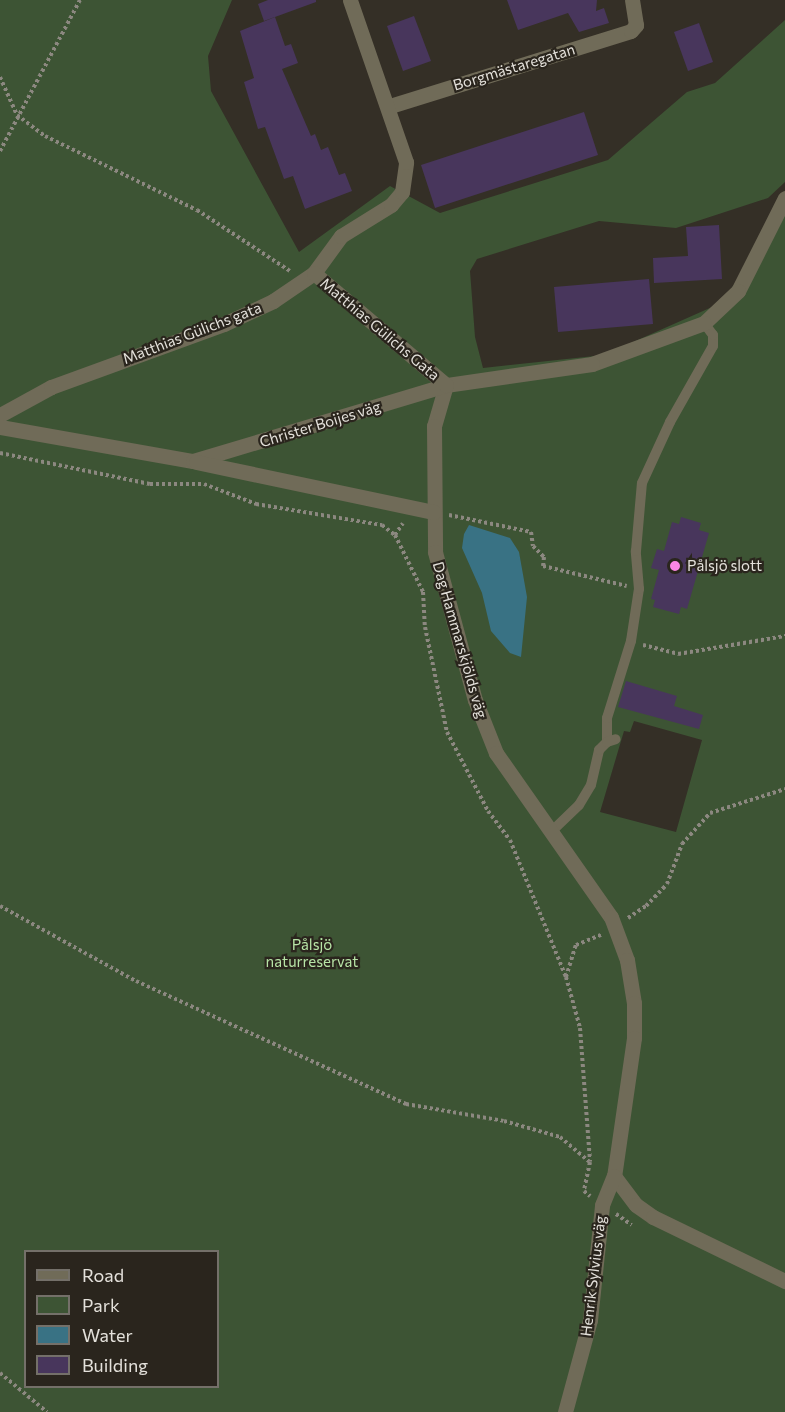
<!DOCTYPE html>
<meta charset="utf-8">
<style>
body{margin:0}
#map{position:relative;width:785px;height:1412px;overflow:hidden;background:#342f26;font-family:Commissioner,sans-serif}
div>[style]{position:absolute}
.green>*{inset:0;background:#3d5434}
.water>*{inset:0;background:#397284}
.building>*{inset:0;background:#48365c}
.path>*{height:4px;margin-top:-2px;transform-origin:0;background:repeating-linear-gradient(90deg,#8c8880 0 3px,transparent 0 6px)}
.lane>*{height:10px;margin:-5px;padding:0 5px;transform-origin:5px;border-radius:5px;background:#706b58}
.street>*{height:15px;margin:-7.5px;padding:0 7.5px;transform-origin:7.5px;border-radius:7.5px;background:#706b58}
.dots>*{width:16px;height:16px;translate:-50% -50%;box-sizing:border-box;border:3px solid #2a251d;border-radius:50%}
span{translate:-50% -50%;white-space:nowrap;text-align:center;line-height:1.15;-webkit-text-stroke:4.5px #2a251d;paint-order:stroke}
.street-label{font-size:15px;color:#e4e1db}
.poi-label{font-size:15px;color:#e4e1db}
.left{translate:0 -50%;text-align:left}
.park-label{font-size:15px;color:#b7e4a6}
.legend{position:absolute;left:24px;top:1250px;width:195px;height:138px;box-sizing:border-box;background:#2a251d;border:2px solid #747069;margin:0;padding:8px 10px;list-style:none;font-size:18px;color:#e4e1db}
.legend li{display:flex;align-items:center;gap:12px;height:30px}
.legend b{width:30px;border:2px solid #747069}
</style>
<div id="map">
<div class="green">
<div style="clip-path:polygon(evenodd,0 0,232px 0,208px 56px,211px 91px,299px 252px,390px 186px,440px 213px,608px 160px,687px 92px,715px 83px,785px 20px,785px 182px,768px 198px,676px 228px,599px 221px,477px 259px,470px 271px,475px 337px,483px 368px,604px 355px,721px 303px,785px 213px,785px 1412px,0 1412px,0 0,634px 721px,702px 740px,676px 832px,600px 812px,624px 731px,630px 732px,634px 721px,0 0,26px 1252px,218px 1252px,218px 1386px,26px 1386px,26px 1252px)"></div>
</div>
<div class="water">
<div style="clip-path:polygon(469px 525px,510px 538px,519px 552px,527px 597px,521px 657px,510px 653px,491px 631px,482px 593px,462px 548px,464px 534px)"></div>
</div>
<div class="building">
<div style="clip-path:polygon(268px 0,316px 0,316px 2px,264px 21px,258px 4px)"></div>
<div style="clip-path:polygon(507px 0,597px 0,596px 11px,604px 8px,609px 23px,579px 32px,568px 13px,518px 30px)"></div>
<div style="clip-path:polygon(414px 16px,431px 61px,403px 71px,387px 26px)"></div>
<div style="clip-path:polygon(275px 17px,285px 46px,291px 44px,298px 63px,282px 69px,311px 136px,315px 134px,321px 150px,328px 147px,339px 175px,345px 173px,352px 191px,305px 209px,293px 176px,284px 179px,265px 127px,258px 129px,244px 82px,254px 78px,240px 31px)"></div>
<div style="clip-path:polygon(699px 23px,713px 62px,688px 71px,674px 32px)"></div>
<div style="clip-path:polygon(584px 112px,598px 155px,435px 208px,421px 165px)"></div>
<div style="clip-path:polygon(719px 225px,722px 279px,654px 283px,653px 258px,688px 256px,686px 227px)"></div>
<div style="clip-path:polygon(649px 279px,653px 324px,558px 332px,554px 287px)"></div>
<div style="clip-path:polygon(681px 517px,701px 523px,699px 530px,709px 533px,687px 609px,681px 607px,679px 614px,653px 607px,655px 600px,651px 599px,659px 570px,651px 568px,657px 549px,664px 551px,672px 522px,679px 524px)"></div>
<div style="clip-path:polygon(626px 681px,677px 696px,674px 706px,703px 715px,699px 729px,618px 707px)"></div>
</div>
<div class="path">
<div style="left:0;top:77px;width:42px;rotate:65.9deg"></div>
<div style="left:17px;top:115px;width:35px;rotate:37deg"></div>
<div style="left:45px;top:136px;width:169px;rotate:26deg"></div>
<div style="left:197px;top:210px;width:111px;rotate:33.3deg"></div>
<div style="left:0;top:151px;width:171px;rotate:-62.1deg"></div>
<div style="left:0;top:453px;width:153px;rotate:11.7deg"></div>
<div style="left:150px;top:484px;width:54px"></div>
<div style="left:204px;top:484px;width:56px;rotate:21deg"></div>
<div style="left:256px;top:504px;width:128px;rotate:9.5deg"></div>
<div style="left:382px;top:525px;width:16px;rotate:38deg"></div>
<div style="left:395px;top:535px;width:64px;rotate:63.8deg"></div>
<div style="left:423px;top:592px;width:35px;rotate:87deg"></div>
<div style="left:425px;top:627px;width:107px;rotate:78.2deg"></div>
<div style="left:447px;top:732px;width:89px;rotate:62.6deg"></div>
<div style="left:488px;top:811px;width:36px;rotate:53deg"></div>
<div style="left:510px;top:840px;width:148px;rotate:67.8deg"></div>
<div style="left:566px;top:977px;width:53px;rotate:74.6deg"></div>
<div style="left:580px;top:1028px;width:134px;rotate:85.7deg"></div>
<div style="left:590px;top:1162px;width:30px;rotate:102deg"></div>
<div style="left:584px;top:1191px;width:8px;rotate:40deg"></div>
<div style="left:449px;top:515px;width:84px;rotate:11.7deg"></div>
<div style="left:531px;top:532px;width:14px;rotate:82deg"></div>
<div style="left:533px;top:546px;width:16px;rotate:45deg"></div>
<div style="left:544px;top:557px;width:9px;rotate:96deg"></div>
<div style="left:543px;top:566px;width:86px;rotate:13.4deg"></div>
<div style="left:395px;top:535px;width:14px;rotate:-56deg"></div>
<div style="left:643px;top:645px;width:36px;rotate:14deg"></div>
<div style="left:678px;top:654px;width:109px;rotate:-9.5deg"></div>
<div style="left:0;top:906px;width:155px;rotate:28.9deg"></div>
<div style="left:136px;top:981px;width:297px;rotate:24.5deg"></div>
<div style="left:406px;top:1104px;width:99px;rotate:9.8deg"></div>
<div style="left:504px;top:1121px;width:58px;rotate:15.9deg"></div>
<div style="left:560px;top:1137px;width:38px;rotate:40deg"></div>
<div style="left:628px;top:918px;width:22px;rotate:-34deg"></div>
<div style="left:646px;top:906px;width:30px;rotate:-46deg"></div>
<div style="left:667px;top:884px;width:43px;rotate:-69.4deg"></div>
<div style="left:682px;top:844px;width:42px;rotate:-47.9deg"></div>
<div style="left:710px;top:813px;width:79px;rotate:-17.7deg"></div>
<div style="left:566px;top:977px;width:34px;rotate:-73deg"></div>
<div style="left:576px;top:945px;width:27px;rotate:-22deg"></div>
<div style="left:616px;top:1214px;width:19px;rotate:35deg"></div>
<div style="left:0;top:1373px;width:61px;rotate:39.7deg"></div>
</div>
<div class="lane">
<div style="left:607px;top:742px;width:24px;rotate:-90deg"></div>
<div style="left:607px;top:718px;width:81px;rotate:-72.7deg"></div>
<div style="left:631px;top:641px;width:53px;rotate:-81.3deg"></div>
<div style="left:639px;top:589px;width:38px;rotate:-95deg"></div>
<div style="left:636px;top:551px;width:68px;rotate:-85deg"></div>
<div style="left:642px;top:483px;width:67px;rotate:-65.3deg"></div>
<div style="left:670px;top:422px;width:87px;rotate:-60.5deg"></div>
<div style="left:713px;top:346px;width:11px;rotate:-90deg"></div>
<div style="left:713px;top:335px;width:15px;rotate:-127deg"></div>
<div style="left:552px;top:831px;width:37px;rotate:-44deg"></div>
<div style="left:579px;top:805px;width:23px;rotate:-59deg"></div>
<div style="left:591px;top:785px;width:36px;rotate:-77deg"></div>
<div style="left:599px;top:750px;width:11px;rotate:-45deg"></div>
<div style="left:607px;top:742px;width:9px;rotate:-18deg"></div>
</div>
<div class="street">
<div style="left:390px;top:106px;width:252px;rotate:-17.3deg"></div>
<div style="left:631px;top:31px;width:8px;rotate:-50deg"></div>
<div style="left:636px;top:25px;width:25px;rotate:-99deg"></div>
<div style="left:785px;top:198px;width:104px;rotate:116.8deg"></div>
<div style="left:738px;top:291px;width:47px;rotate:136.7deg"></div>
<div style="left:704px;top:323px;width:119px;rotate:159.9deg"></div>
<div style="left:592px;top:364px;width:148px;rotate:171.8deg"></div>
<div style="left:446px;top:385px;width:43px;rotate:106.3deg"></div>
<div style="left:434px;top:426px;width:126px;rotate:89.5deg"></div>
<div style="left:435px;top:552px;width:153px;rotate:74.9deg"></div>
<div style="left:475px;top:700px;width:57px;rotate:68.4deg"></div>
<div style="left:496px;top:753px;width:200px;rotate:55deg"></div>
<div style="left:611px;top:917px;width:46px;rotate:69.6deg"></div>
<div style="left:627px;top:960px;width:44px;rotate:80.8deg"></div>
<div style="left:634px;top:1003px;width:35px;rotate:90deg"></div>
<div style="left:634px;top:1038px;width:139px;rotate:98.2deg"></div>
<div style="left:614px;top:1176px;width:36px;rotate:53deg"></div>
<div style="left:636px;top:1205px;width:21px;rotate:35deg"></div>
<div style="left:653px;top:1217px;width:147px;rotate:25.9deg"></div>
<div style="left:0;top:415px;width:58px;rotate:-28.8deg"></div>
<div style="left:51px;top:387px;width:184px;rotate:-20deg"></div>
<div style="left:224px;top:324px;width:54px;rotate:-25.1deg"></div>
<div style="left:273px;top:301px;width:50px;rotate:-34.3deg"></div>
<div style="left:314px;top:273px;width:46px;rotate:-53.9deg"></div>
<div style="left:341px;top:236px;width:59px;rotate:-31.8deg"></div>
<div style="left:391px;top:205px;width:17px;rotate:-50deg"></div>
<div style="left:402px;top:192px;width:30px;rotate:-82deg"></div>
<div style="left:406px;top:162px;width:171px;rotate:-109.1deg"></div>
<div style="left:0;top:427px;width:196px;rotate:10deg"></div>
<div style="left:193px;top:461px;width:264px;rotate:-16.7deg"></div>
<div style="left:446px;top:385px;width:173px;rotate:-139.7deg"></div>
<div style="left:196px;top:462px;width:243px;rotate:11.9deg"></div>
<div style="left:565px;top:1412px;width:95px;rotate:-74.8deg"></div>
<div style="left:590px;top:1320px;width:116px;rotate:-84deg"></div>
<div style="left:602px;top:1205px;width:31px;rotate:-68deg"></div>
</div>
<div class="dots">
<div style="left:675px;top:566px;background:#fc86e4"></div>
</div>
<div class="street-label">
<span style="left:514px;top:67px;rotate:-17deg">Borgmästaregatan</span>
<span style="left:380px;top:329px;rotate:40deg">Matthias Gülichs Gata</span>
<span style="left:192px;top:333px;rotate:-21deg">Matthias Gülichs gata</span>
<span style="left:320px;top:424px;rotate:-17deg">Christer Boijes väg</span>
<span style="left:460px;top:640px;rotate:74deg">Dag Hammarskjölds väg</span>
<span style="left:593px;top:1276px;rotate:-83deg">Henrik Sylvius väg</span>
</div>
<div class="poi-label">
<span class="left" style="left:687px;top:566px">Pålsjö slott</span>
</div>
<div class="park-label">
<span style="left:312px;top:953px">Pålsjö<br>naturreservat</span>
</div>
<ul class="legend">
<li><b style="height:8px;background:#706b58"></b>Road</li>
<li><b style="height:16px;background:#3d5434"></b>Park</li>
<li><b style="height:16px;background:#397284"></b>Water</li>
<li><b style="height:16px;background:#48365c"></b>Building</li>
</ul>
</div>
